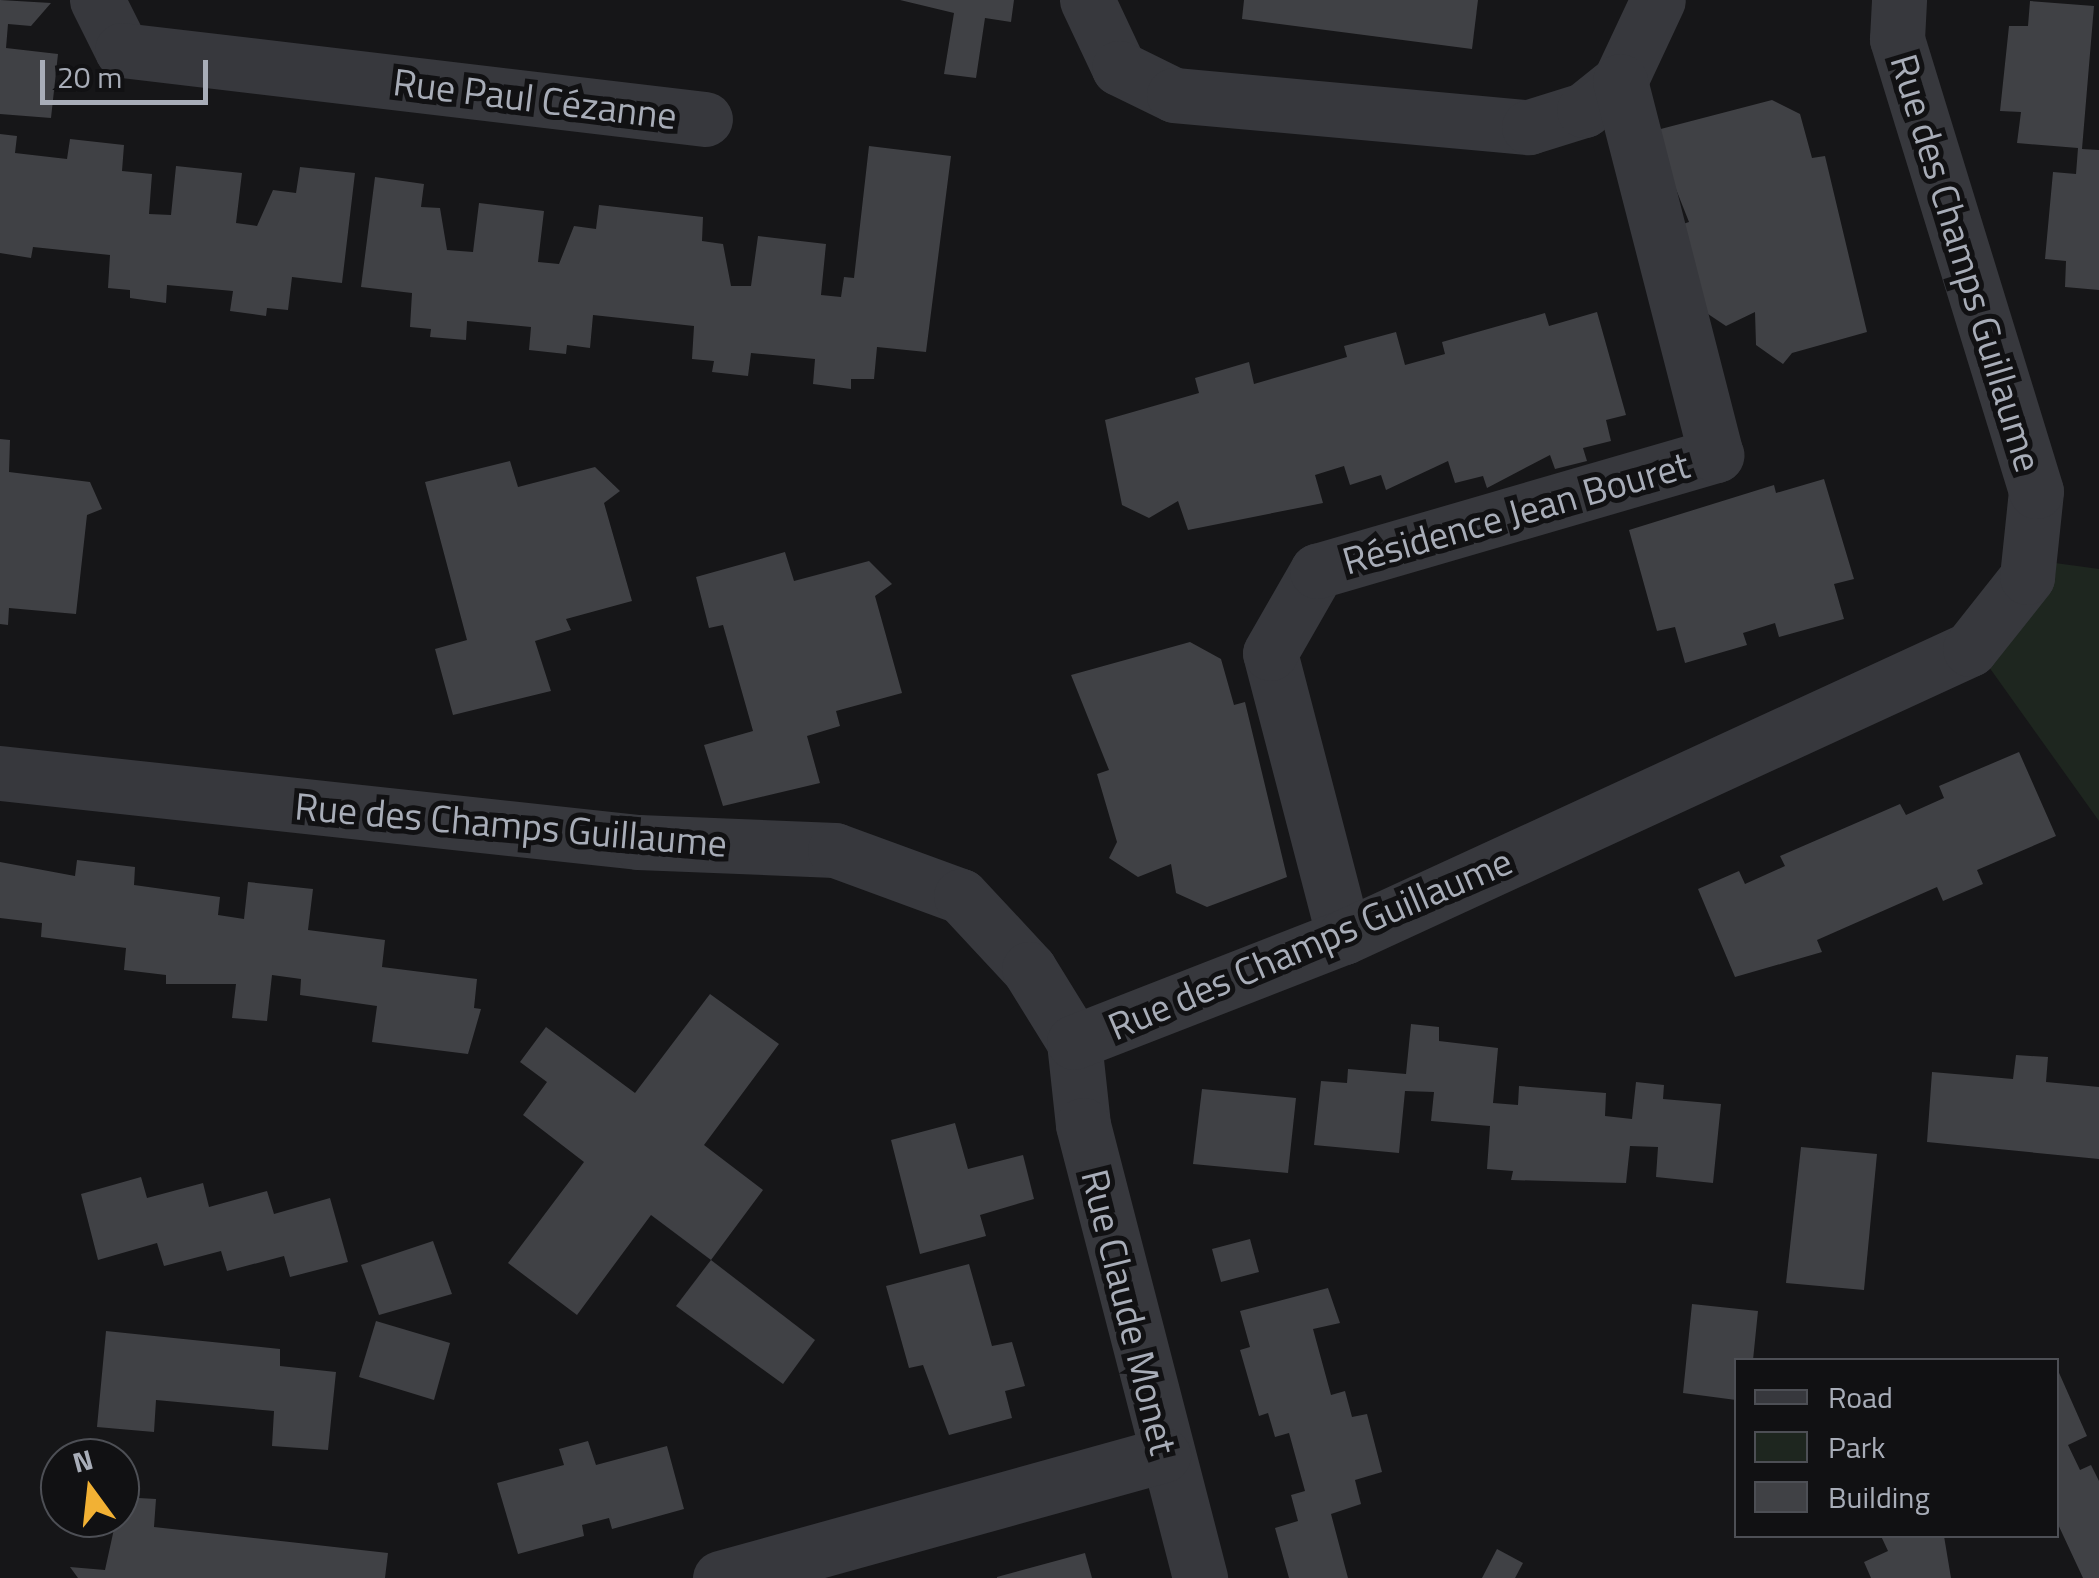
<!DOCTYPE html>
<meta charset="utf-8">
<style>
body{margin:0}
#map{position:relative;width:2099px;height:1578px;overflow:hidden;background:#161618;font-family:"Titillium Web",sans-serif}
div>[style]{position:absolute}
.green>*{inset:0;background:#1e261f}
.building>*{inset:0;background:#404145}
.minor>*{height:55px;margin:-27.5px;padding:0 27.5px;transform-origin:27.5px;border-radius:27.5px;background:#37383d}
span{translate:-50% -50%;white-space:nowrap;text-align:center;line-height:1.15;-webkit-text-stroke:10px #111113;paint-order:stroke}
.street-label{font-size:38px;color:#a8adb8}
.legend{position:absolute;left:1734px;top:1358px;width:325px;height:180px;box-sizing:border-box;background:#111113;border:2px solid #4d4f55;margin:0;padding:12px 18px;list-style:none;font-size:30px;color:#a8adb8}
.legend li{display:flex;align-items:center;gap:20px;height:50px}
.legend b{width:50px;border:2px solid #4d4f55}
.north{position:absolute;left:40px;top:1438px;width:100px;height:100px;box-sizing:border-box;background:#111113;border:2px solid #4d4f55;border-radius:50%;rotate:345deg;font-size:28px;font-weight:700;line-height:40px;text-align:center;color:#a8adb8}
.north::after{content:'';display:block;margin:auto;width:35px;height:45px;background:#f2b134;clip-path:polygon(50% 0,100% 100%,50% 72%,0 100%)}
.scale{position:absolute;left:40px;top:60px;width:168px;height:45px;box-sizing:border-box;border:5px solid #a8adb8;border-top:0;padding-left:12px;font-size:30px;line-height:35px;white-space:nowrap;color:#a8adb8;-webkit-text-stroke:8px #111113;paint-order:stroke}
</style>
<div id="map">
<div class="green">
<div style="clip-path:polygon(2048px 562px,2099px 569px,2099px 821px,1989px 667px)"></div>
</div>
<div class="building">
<div style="clip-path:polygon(0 0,51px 3px,31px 26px,8px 24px,6px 48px,58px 54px,51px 118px,0 114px)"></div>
<div style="clip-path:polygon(900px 0,1014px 0,1011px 22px,985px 18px,976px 78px,944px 74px,954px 13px)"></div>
<div style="clip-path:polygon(1244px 0,1478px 0,1472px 49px,1242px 19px)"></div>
<div style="clip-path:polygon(2030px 1px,2094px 6px,2082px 149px,2099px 150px,2099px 290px,2065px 287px,2066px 261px,2045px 259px,2053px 172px,2076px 174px,2078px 148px,2017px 143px,2021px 112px,2000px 111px,2009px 26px,2028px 26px)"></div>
<div style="clip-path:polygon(1772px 100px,1800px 114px,1812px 158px,1825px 156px,1867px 332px,1792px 353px,1783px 364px,1756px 345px,1755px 312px,1726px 326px,1693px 304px,1677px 226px,1689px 222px,1653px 131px)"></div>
<div style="clip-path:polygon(0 134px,17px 136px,15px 153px,67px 159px,70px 139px,124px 145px,122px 171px,152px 174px,149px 214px,171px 215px,176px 166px,242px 173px,236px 223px,257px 226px,273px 190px,296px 193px,300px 167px,355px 173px,342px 283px,292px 277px,288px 310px,267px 308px,266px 316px,230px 311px,233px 291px,167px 285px,166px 303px,130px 298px,130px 290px,108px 288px,110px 255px,33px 247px,31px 258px,0 253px)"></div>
<div style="clip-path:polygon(869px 146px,951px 156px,926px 352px,877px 347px,874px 379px,851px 379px,851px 389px,813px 384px,815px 359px,751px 353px,748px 376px,712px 372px,714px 361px,692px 359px,694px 326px,593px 315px,590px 348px,567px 345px,566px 354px,529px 350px,531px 327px,467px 321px,466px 340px,430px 337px,431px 329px,410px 327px,412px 293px,361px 287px,375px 177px,424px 184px,421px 207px,440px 208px,447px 250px,473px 252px,479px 203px,544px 211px,538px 262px,559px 264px,574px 226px,596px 229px,599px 205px,703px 217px,702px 241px,723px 244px,731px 286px,751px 286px,758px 236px,826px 244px,821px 295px,841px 297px,844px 277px,854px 278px)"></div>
<div style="clip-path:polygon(1597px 312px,1626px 415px,1606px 420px,1611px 441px,1583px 448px,1587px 461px,1555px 469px,1550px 455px,1487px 488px,1483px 476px,1455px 483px,1448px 461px,1386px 490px,1381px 475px,1350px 485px,1344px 466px,1315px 475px,1323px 503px,1188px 530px,1178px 501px,1149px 518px,1122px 505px,1105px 420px,1199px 393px,1195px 378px,1249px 362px,1254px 384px,1347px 357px,1344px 346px,1396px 332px,1405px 365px,1445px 354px,1442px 342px,1545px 313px,1549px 326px)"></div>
<div style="clip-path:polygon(0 439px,10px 440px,9px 472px,90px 482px,102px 509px,87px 515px,76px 614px,9px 608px,8px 625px,0 624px)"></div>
<div style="clip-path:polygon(510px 461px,518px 487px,595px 467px,620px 491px,604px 503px,632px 601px,566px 619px,571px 630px,535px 641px,551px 691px,453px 715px,435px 649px,467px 640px,425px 482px)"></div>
<div style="clip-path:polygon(1824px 479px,1854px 579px,1834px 584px,1844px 619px,1779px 637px,1775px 623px,1743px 633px,1747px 645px,1685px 663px,1675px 627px,1657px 631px,1629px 530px,1774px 485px,1776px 493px)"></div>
<div style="clip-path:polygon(785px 552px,794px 581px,869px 561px,892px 584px,875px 596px,902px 693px,836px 711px,840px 726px,807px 736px,820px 783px,723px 806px,704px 745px,753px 731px,723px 625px,709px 628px,696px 577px)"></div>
<div style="clip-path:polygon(1190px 642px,1221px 659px,1234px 705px,1245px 702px,1287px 877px,1207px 907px,1176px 893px,1171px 864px,1138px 877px,1109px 858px,1117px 842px,1097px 774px,1109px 770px,1071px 675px)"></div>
<div style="clip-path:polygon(2019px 752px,2056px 836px,1977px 870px,1983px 884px,1943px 901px,1937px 887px,1817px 940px,1822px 952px,1735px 977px,1698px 889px,1739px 871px,1745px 884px,1785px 866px,1780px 856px,1900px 804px,1906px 815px,1944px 798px,1939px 786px)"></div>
<div style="clip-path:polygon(77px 860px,135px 867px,134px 885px,220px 897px,218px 915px,244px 919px,248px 882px,313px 889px,308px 930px,385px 940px,382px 967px,477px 979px,474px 1008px,481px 1009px,468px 1054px,372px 1042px,377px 1006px,300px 995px,301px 979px,272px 975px,267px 1021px,232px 1018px,236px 984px,166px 984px,166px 975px,124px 970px,126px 948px,41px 937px,42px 923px,0 918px,0 862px,75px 876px)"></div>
<div style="clip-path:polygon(710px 994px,779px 1044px,704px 1145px,763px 1190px,711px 1260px,651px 1215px,577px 1315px,508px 1263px,584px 1162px,523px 1115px,547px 1082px,520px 1062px,546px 1027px,635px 1093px)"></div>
<div style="clip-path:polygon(1411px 1024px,1439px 1027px,1439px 1041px,1498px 1048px,1493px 1103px,1518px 1105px,1519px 1086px,1606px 1093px,1605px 1116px,1632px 1119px,1636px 1082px,1664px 1085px,1663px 1099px,1721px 1104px,1713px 1183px,1656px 1177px,1658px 1147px,1630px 1146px,1626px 1183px,1511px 1180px,1513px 1171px,1487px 1169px,1490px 1126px,1431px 1121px,1434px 1092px,1405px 1091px,1399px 1153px,1314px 1145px,1321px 1081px,1347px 1083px,1348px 1069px,1406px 1074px)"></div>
<div style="clip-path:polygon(2016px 1055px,2048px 1057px,2046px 1082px,2099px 1087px,2099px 1159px,1927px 1142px,1932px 1072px,2013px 1079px)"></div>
<div style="clip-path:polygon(1202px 1089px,1296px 1098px,1288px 1173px,1193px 1164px)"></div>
<div style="clip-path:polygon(955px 1123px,968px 1169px,1023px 1155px,1034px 1199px,980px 1215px,986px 1236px,920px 1254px,891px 1140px)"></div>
<div style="clip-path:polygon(1801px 1147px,1877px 1154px,1864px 1290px,1786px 1283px)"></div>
<div style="clip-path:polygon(141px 1177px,147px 1198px,203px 1183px,209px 1207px,267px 1191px,274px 1214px,330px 1198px,348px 1262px,290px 1277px,284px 1256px,227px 1271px,221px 1251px,164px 1266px,157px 1243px,98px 1260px,81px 1194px)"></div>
<div style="clip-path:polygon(1250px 1239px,1259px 1272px,1221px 1282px,1212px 1249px)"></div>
<div style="clip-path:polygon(433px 1241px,452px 1294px,379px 1315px,361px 1265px)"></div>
<div style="clip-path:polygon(711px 1260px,815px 1340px,783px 1384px,676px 1306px)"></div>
<div style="clip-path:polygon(969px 1264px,992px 1346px,1012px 1342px,1025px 1386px,1005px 1391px,1012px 1418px,949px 1435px,923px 1365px,909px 1368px,886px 1286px)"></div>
<div style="clip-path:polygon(1328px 1288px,1340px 1323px,1313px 1329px,1331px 1395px,1345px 1391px,1352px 1417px,1367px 1414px,1382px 1472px,1355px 1480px,1361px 1504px,1331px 1514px,1348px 1578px,1289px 1578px,1275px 1528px,1298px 1521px,1291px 1495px,1305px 1491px,1289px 1433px,1275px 1437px,1268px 1413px,1259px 1416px,1240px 1350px,1250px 1347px,1240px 1311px)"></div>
<div style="clip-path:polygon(1692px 1304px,1758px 1311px,1753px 1360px,1736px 1360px,1736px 1400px,1683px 1393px)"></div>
<div style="clip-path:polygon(376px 1321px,450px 1343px,434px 1400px,359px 1377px)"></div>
<div style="clip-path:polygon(106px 1331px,280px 1349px,280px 1366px,336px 1372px,328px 1450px,272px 1446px,274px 1411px,156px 1400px,154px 1432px,97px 1427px)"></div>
<div style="clip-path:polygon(2056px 1366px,2087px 1436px,2068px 1445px,2080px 1470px,2091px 1465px,2099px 1481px,2099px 1578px,2083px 1578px,2056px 1520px)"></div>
<div style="clip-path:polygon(588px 1441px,596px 1465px,667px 1446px,684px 1509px,612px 1529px,609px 1518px,582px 1525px,584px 1536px,518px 1554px,497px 1483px,564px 1465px,559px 1449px)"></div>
<div style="clip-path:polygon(121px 1497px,156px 1499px,154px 1527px,388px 1553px,385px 1578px,78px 1578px,70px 1567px,105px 1570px)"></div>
<div style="clip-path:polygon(1881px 1536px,1944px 1536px,1951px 1578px,1871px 1578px,1864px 1562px,1888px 1551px)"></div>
<div style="clip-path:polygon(1497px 1549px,1523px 1563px,1515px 1578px,1482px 1578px)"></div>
<div style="clip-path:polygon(1085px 1553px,1092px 1578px,997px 1578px,997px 1577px)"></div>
</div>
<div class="minor">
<div style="left:97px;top:0;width:56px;rotate:63.4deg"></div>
<div style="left:122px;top:50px;width:587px;rotate:6.75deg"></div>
<div style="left:1087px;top:0;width:75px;rotate:64.8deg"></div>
<div style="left:1119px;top:68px;width:61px;rotate:26.1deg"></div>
<div style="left:1174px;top:95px;width:356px;rotate:5.2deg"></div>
<div style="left:1529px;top:127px;width:58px;rotate:-17.2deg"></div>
<div style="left:1584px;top:110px;width:46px;rotate:-38.9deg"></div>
<div style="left:1620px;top:81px;width:89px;rotate:-64.9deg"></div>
<div style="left:0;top:773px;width:642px;rotate:6.17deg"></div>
<div style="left:638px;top:842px;width:197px;rotate:2.3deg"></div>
<div style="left:835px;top:850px;width:134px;rotate:20.1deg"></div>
<div style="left:961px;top:896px;width:100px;rotate:47deg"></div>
<div style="left:1029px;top:969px;width:86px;rotate:58.3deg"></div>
<div style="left:1074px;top:1042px;width:83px;rotate:83.8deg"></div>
<div style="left:1083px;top:1125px;width:468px;rotate:75.5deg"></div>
<div style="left:1344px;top:937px;width:293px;rotate:-104.6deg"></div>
<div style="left:1270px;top:653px;width:95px;rotate:-60.2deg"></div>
<div style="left:1317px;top:571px;width:416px;rotate:-16.2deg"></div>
<div style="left:1716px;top:455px;width:386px;rotate:-104.4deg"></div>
<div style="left:1074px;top:1042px;width:290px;rotate:-21.3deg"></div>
<div style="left:1344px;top:937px;width:689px;rotate:-24.71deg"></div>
<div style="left:1970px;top:649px;width:92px;rotate:-51.6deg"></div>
<div style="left:2027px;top:577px;width:86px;rotate:-84deg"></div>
<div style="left:2036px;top:491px;width:473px;rotate:-107.1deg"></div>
<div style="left:1897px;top:39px;width:39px;rotate:-87deg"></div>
<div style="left:720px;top:1578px;width:460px;rotate:-15.5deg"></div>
</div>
<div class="street-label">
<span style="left:535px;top:99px;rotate:7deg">Rue Paul Cézanne</span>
<span style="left:1966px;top:263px;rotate:73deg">Rue des Champs Guillaume</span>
<span style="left:1516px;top:513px;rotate:-16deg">Résidence Jean Bouret</span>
<span style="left:511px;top:825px;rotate:5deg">Rue des Champs Guillaume</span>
<span style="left:1310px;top:944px;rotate:-23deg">Rue des Champs Guillaume</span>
<span style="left:1129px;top:1312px;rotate:76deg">Rue Claude Monet</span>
</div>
<ul class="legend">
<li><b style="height:12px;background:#37383d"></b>Road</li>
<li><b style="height:28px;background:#1e261f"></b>Park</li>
<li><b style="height:28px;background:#404145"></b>Building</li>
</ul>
<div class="north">N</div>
<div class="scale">20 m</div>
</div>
